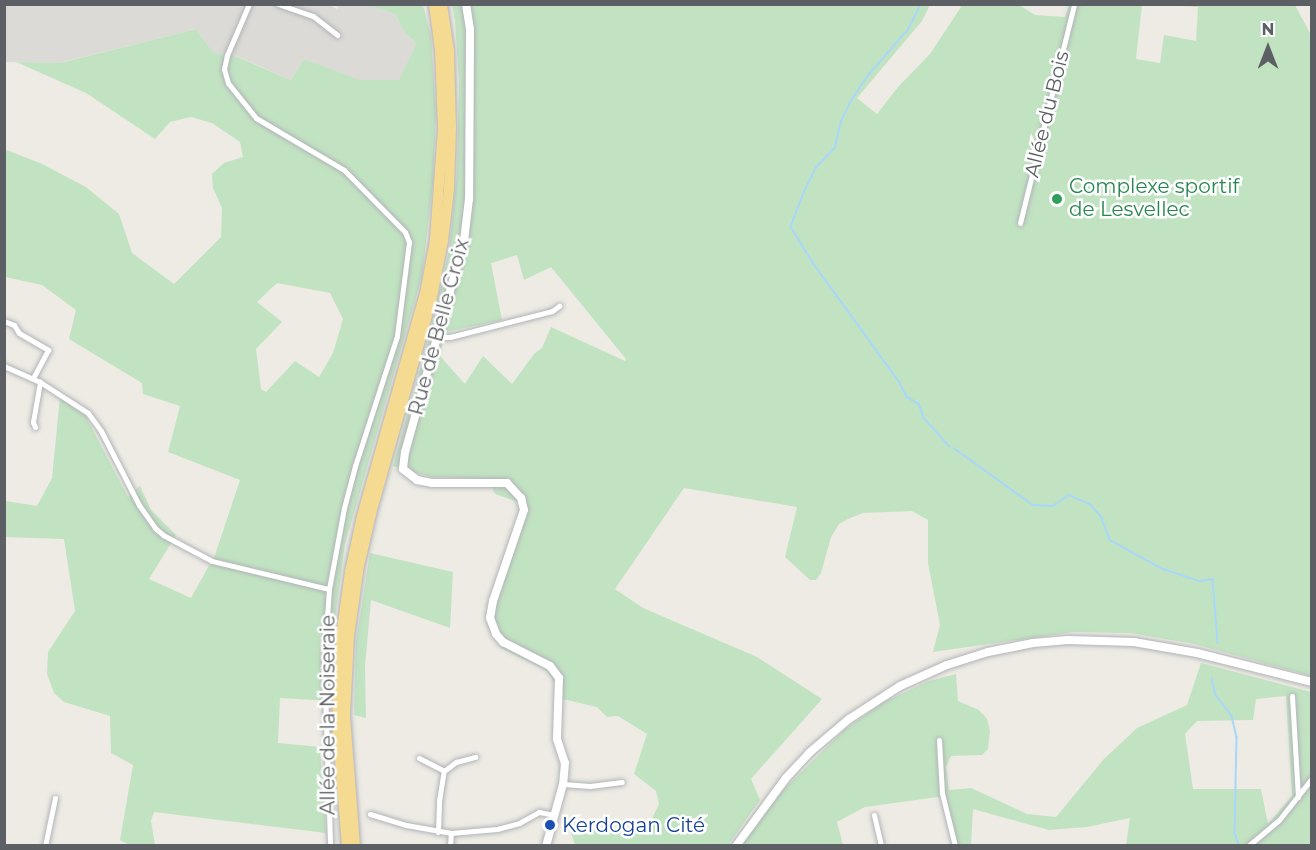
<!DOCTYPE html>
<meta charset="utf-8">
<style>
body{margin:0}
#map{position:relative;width:1316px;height:850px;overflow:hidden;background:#edebe4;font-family:Montserrat,sans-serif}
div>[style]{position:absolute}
.industrial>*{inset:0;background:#dcdad6}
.green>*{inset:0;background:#c2e3c2}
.stream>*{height:1.5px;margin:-0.75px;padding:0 0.75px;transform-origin:0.75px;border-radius:0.75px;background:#a8d7f9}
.roads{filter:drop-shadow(0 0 2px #b1b4b8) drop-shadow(0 0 2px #b1b4b8)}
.street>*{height:5px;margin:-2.5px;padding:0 2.5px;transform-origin:2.5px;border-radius:2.5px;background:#fff}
.secondary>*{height:8px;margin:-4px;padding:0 4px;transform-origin:4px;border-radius:4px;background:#fff}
.highway>*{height:10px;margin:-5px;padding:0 5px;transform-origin:5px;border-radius:5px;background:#f5da92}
.dots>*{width:16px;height:16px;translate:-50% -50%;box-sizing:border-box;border:3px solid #fff;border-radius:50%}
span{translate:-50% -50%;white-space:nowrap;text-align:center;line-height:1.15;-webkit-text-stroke:5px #fff;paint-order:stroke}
.street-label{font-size:20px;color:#5c5f63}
.leisure-label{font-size:20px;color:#27864d}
.left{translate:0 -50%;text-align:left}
.transit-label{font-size:20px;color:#164399}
.frame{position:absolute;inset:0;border:6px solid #5c5f63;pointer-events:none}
.north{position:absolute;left:1238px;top:18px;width:60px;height:60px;-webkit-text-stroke:4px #fff;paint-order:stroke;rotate:0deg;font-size:16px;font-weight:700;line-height:24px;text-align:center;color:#5c5f63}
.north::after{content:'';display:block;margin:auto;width:21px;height:27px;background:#5c5f63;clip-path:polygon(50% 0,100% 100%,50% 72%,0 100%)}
</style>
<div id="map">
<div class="industrial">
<div style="clip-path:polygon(5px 4px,328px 4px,337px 9px,339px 5px,368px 5px,395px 14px,404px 32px,416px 44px,400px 80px,360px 81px,304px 59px,291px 80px,236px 56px,214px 53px,196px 29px,59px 63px,5px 62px)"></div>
</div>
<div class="green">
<div style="clip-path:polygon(evenodd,368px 5px,423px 5px,431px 36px,436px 115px,433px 182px,422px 276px,345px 544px,336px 612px,331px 701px,280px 698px,278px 743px,320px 747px,326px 833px,154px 812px,151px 821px,155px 845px,129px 845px,120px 840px,133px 765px,111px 753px,110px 716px,64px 702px,54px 693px,47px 674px,48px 652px,75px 611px,64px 539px,5px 537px,5px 448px,6px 501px,37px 506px,52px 478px,60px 397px,85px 415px,128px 497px,140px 486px,151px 510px,176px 535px,149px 579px,191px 598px,215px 555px,240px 480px,168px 452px,180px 406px,143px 394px,142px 383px,69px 339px,76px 310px,42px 285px,5px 277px,4px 149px,40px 163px,86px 187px,119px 214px,132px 253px,174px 284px,221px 237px,222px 208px,213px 188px,212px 174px,224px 163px,243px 157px,240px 142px,212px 123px,191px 117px,170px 122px,155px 139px,86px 93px,16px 62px,60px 63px,196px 29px,214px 53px,235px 56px,291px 80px,304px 59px,360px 80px,399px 80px,416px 44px,404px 32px,395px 14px,368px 5px,277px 283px,330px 293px,343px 319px,333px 353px,319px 377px,295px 361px,266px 392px,261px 389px,256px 349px,282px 322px,257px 302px,277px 283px)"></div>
<div style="clip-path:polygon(evenodd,452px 5px,930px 5px,922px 21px,857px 98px,877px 114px,898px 87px,930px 54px,961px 7px,958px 5px,1019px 5px,1035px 15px,1065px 17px,1069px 5px,1142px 5px,1136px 59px,1160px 63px,1164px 35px,1196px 41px,1198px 7px,1165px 5px,1295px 5px,1311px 35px,1311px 676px,1194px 644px,1130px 633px,1073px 632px,933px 652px,940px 625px,928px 563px,928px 520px,912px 511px,863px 513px,848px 519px,839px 524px,831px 537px,821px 573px,816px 580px,810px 580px,785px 557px,797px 507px,684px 488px,615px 589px,643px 608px,757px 657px,822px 699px,751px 779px,760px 800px,728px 845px,575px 845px,570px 829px,646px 831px,659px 804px,656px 791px,634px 774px,647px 734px,618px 716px,607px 717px,597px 707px,554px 697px,554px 682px,546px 670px,501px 648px,489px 630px,487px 614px,519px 512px,518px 502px,495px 494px,488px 479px,431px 477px,393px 466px,428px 341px,449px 251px,457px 174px,459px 81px,455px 21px,452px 5px,517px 255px,524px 280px,551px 267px,626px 359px,625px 361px,551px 327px,542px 348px,534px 354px,512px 384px,483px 356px,465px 384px,439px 355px,446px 332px,502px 320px,491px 263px,517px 255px)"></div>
<div style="clip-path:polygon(370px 553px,453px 572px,450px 628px,371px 600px,365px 666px,366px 718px,354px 715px,356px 642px)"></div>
<div style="clip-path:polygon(evenodd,1201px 663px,1311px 692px,1311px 845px,1126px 845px,1130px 818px,1087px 827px,1049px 830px,973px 809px,971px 845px,958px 845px,945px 796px,865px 807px,837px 822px,843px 845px,740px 846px,782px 791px,844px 730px,884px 702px,929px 681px,956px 674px,958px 701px,979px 710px,987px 719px,990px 731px,988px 749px,982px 755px,951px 756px,946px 767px,949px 790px,971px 788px,1027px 814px,1056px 817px,1104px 759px,1137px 728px,1187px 705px,1201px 663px,1286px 696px,1292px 796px,1268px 824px,1261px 789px,1193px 789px,1185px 734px,1197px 721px,1253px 720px,1256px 699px,1286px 696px)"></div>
</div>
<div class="stream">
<div style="left:921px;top:4px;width:28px;rotate:116deg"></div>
<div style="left:909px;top:29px;width:61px;rotate:131deg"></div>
<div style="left:869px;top:75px;width:30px;rotate:124deg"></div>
<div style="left:852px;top:100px;width:25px;rotate:116deg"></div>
<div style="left:841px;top:123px;width:26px;rotate:103deg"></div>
<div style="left:835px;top:148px;width:26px;rotate:133deg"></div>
<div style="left:817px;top:167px;width:29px;rotate:117deg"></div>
<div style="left:804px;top:193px;width:36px;rotate:111deg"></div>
<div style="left:791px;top:227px;width:44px;rotate:58.1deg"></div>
<div style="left:814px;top:264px;width:147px;rotate:54.1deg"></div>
<div style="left:900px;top:383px;width:16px;rotate:63deg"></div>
<div style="left:907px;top:397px;width:14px;rotate:30deg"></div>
<div style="left:919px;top:404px;width:15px;rotate:70deg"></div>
<div style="left:924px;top:418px;width:38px;rotate:48deg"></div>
<div style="left:954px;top:448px;width:97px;rotate:35.8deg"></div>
<div style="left:1033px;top:505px;width:20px;rotate:3deg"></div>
<div style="left:1053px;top:506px;width:19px;rotate:-35deg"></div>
<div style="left:1069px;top:495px;width:24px;rotate:24deg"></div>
<div style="left:1091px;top:505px;width:15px;rotate:48deg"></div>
<div style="left:1101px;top:516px;width:26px;rotate:69deg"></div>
<div style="left:1110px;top:540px;width:58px;rotate:28.8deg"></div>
<div style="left:1161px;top:568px;width:40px;rotate:18.9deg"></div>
<div style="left:1199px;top:581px;width:14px;rotate:-8deg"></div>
<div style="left:1213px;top:579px;width:64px;rotate:85.5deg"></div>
<div style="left:1212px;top:678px;width:17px;rotate:77deg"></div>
<div style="left:1216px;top:695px;width:26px;rotate:53deg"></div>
<div style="left:1232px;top:716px;width:22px;rotate:77deg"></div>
<div style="left:1237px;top:737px;width:96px;rotate:91.2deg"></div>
<div style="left:1235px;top:833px;width:12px;rotate:70deg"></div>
</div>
<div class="roads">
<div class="street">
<div style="left:249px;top:4px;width:56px;rotate:113.3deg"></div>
<div style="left:227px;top:55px;width:14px;rotate:102deg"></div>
<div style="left:224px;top:69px;width:15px;rotate:74deg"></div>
<div style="left:228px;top:83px;width:45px;rotate:51.3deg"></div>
<div style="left:256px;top:118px;width:102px;rotate:30.6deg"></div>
<div style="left:344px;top:170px;width:87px;rotate:45.5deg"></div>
<div style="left:405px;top:232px;width:11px;rotate:68deg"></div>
<div style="left:409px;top:242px;width:95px;rotate:97.3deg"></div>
<div style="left:397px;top:336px;width:137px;rotate:107.9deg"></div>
<div style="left:355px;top:466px;width:43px;rotate:104.7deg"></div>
<div style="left:344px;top:508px;width:82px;rotate:100.5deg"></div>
<div style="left:329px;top:589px;width:72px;rotate:94deg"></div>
<div style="left:324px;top:661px;width:185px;rotate:88.1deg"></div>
<div style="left:278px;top:4px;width:37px;rotate:19deg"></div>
<div style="left:313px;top:16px;width:31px;rotate:38deg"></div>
<div style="left:1020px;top:223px;width:226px;rotate:-76.1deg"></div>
<div style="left:4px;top:321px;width:11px;rotate:22deg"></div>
<div style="left:14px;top:325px;width:9px;rotate:58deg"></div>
<div style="left:19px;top:333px;width:34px;rotate:30deg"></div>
<div style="left:48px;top:350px;width:32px;rotate:118deg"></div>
<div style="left:439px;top:337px;width:11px"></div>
<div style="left:450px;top:337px;width:105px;rotate:-14.3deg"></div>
<div style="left:552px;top:311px;width:9px;rotate:-36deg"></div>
<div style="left:4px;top:366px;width:39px;rotate:24deg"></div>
<div style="left:40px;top:382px;width:57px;rotate:32.9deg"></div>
<div style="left:88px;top:413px;width:22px;rotate:54deg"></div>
<div style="left:101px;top:431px;width:83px;rotate:62.8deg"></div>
<div style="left:139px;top:505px;width:28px;rotate:55deg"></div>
<div style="left:155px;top:528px;width:11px;rotate:41deg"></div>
<div style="left:163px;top:535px;width:55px;rotate:28deg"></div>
<div style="left:212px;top:561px;width:120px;rotate:13.5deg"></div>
<div style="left:35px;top:427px;width:5px;rotate:-112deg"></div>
<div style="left:33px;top:422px;width:41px;rotate:-80.1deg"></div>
<div style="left:1292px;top:696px;width:101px;rotate:86.6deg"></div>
<div style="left:939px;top:740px;width:53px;rotate:86.8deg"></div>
<div style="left:942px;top:793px;width:55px;rotate:76.2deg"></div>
<div style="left:419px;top:758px;width:28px;rotate:27deg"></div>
<div style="left:563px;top:784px;width:27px;rotate:4deg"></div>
<div style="left:590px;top:786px;width:32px;rotate:-7deg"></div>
<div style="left:370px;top:814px;width:38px;rotate:17deg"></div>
<div style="left:406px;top:825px;width:46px;rotate:10.1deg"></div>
<div style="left:451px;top:833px;width:46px;rotate:-5deg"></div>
<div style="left:497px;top:829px;width:23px;rotate:-15deg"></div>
<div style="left:519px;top:823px;width:23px;rotate:-29deg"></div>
<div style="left:539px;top:812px;width:15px;rotate:11deg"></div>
<div style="left:874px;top:815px;width:32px;rotate:77deg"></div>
<div style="left:438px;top:832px;width:31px;rotate:-88deg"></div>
<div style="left:439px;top:801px;width:30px;rotate:-81deg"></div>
<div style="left:444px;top:771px;width:15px;rotate:-37deg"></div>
<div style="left:456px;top:762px;width:20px;rotate:-15deg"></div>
<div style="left:45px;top:846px;width:49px;rotate:-78.2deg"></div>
<div style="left:450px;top:846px;width:13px;rotate:-86deg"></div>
<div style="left:1248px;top:846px;width:40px;rotate:-40deg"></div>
<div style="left:1279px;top:820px;width:53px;rotate:-51.8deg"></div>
</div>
<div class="secondary">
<div style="left:466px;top:4px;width:26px;rotate:81deg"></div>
<div style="left:470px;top:30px;width:169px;rotate:90.3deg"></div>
<div style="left:469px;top:199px;width:42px;rotate:96.8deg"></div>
<div style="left:464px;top:241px;width:219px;rotate:105.6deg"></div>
<div style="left:405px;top:452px;width:17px;rotate:97deg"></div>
<div style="left:403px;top:469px;width:18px;rotate:38deg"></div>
<div style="left:417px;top:480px;width:16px;rotate:11deg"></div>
<div style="left:433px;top:483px;width:74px"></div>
<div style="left:507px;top:483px;width:21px;rotate:47deg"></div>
<div style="left:521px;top:498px;width:12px;rotate:76deg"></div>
<div style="left:524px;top:510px;width:96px;rotate:108.8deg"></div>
<div style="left:493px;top:601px;width:17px;rotate:100deg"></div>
<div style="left:490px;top:618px;width:17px;rotate:69deg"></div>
<div style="left:496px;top:634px;width:11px;rotate:49deg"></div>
<div style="left:503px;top:642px;width:53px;rotate:27.1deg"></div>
<div style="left:550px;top:666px;width:15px;rotate:53deg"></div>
<div style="left:559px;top:678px;width:61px;rotate:91.9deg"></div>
<div style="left:557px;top:739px;width:25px;rotate:72deg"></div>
<div style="left:565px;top:763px;width:21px;rotate:95deg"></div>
<div style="left:563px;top:784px;width:64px;rotate:105.3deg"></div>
<div style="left:736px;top:846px;width:84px;rotate:-53.7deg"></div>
<div style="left:786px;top:778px;width:34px;rotate:-47deg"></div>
<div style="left:809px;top:753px;width:52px;rotate:-40.4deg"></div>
<div style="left:849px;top:719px;width:61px;rotate:-32.9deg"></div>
<div style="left:900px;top:686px;width:51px;rotate:-24.1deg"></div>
<div style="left:947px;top:665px;width:43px;rotate:-17.6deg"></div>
<div style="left:988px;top:652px;width:46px;rotate:-11.3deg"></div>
<div style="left:1033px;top:643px;width:35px;rotate:-5deg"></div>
<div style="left:1068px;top:640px;width:66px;rotate:1.7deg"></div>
<div style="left:1134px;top:642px;width:64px;rotate:9.9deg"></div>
<div style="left:1197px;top:653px;width:119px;rotate:14.2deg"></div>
</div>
<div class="highway">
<div style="left:347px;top:846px;width:125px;rotate:-94.6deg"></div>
<div style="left:337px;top:721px;width:91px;rotate:-86.9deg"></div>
<div style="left:342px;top:630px;width:59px;rotate:-82.1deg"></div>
<div style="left:350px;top:572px;width:57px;rotate:-77.9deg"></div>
<div style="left:362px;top:516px;width:231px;rotate:-74.2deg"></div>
<div style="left:425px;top:294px;width:55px;rotate:-79.5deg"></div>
<div style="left:435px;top:240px;width:112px;rotate:-85.9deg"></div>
<div style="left:443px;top:128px;width:78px;rotate:-92.2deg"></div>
<div style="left:440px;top:50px;width:46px;rotate:-97.4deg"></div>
<div style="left:355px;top:846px;width:131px;rotate:-94.4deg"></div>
<div style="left:345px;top:715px;width:79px;rotate:-87.1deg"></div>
<div style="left:349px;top:636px;width:71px;rotate:-81.9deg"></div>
<div style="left:359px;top:566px;width:57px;rotate:-76.9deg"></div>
<div style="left:372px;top:510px;width:216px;rotate:-74.2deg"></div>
<div style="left:431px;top:302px;width:62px;rotate:-78.9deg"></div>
<div style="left:443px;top:241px;width:52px;rotate:-83.4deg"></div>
<div style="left:449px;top:189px;width:61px;rotate:-88.1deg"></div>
<div style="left:451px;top:128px;width:77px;rotate:-91.5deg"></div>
<div style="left:449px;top:51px;width:48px;rotate:-98.5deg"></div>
</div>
</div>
<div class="dots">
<div style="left:1057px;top:199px;background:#2e9e5b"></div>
<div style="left:550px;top:825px;background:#1a4fb4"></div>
</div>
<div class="street-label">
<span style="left:1047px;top:114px;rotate:-76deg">Allée du Bois</span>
<span style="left:439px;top:327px;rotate:-75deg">Rue de Belle Croix</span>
<span style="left:328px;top:715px;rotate:-90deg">Allée de la Noiseraie</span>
</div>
<div class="leisure-label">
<span class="left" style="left:1069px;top:198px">Complexe sportif<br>de Lesvellec</span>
</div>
<div class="transit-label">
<span class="left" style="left:562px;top:825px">Kerdogan Cité</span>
</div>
<div class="frame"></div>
<div class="north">N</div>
</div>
